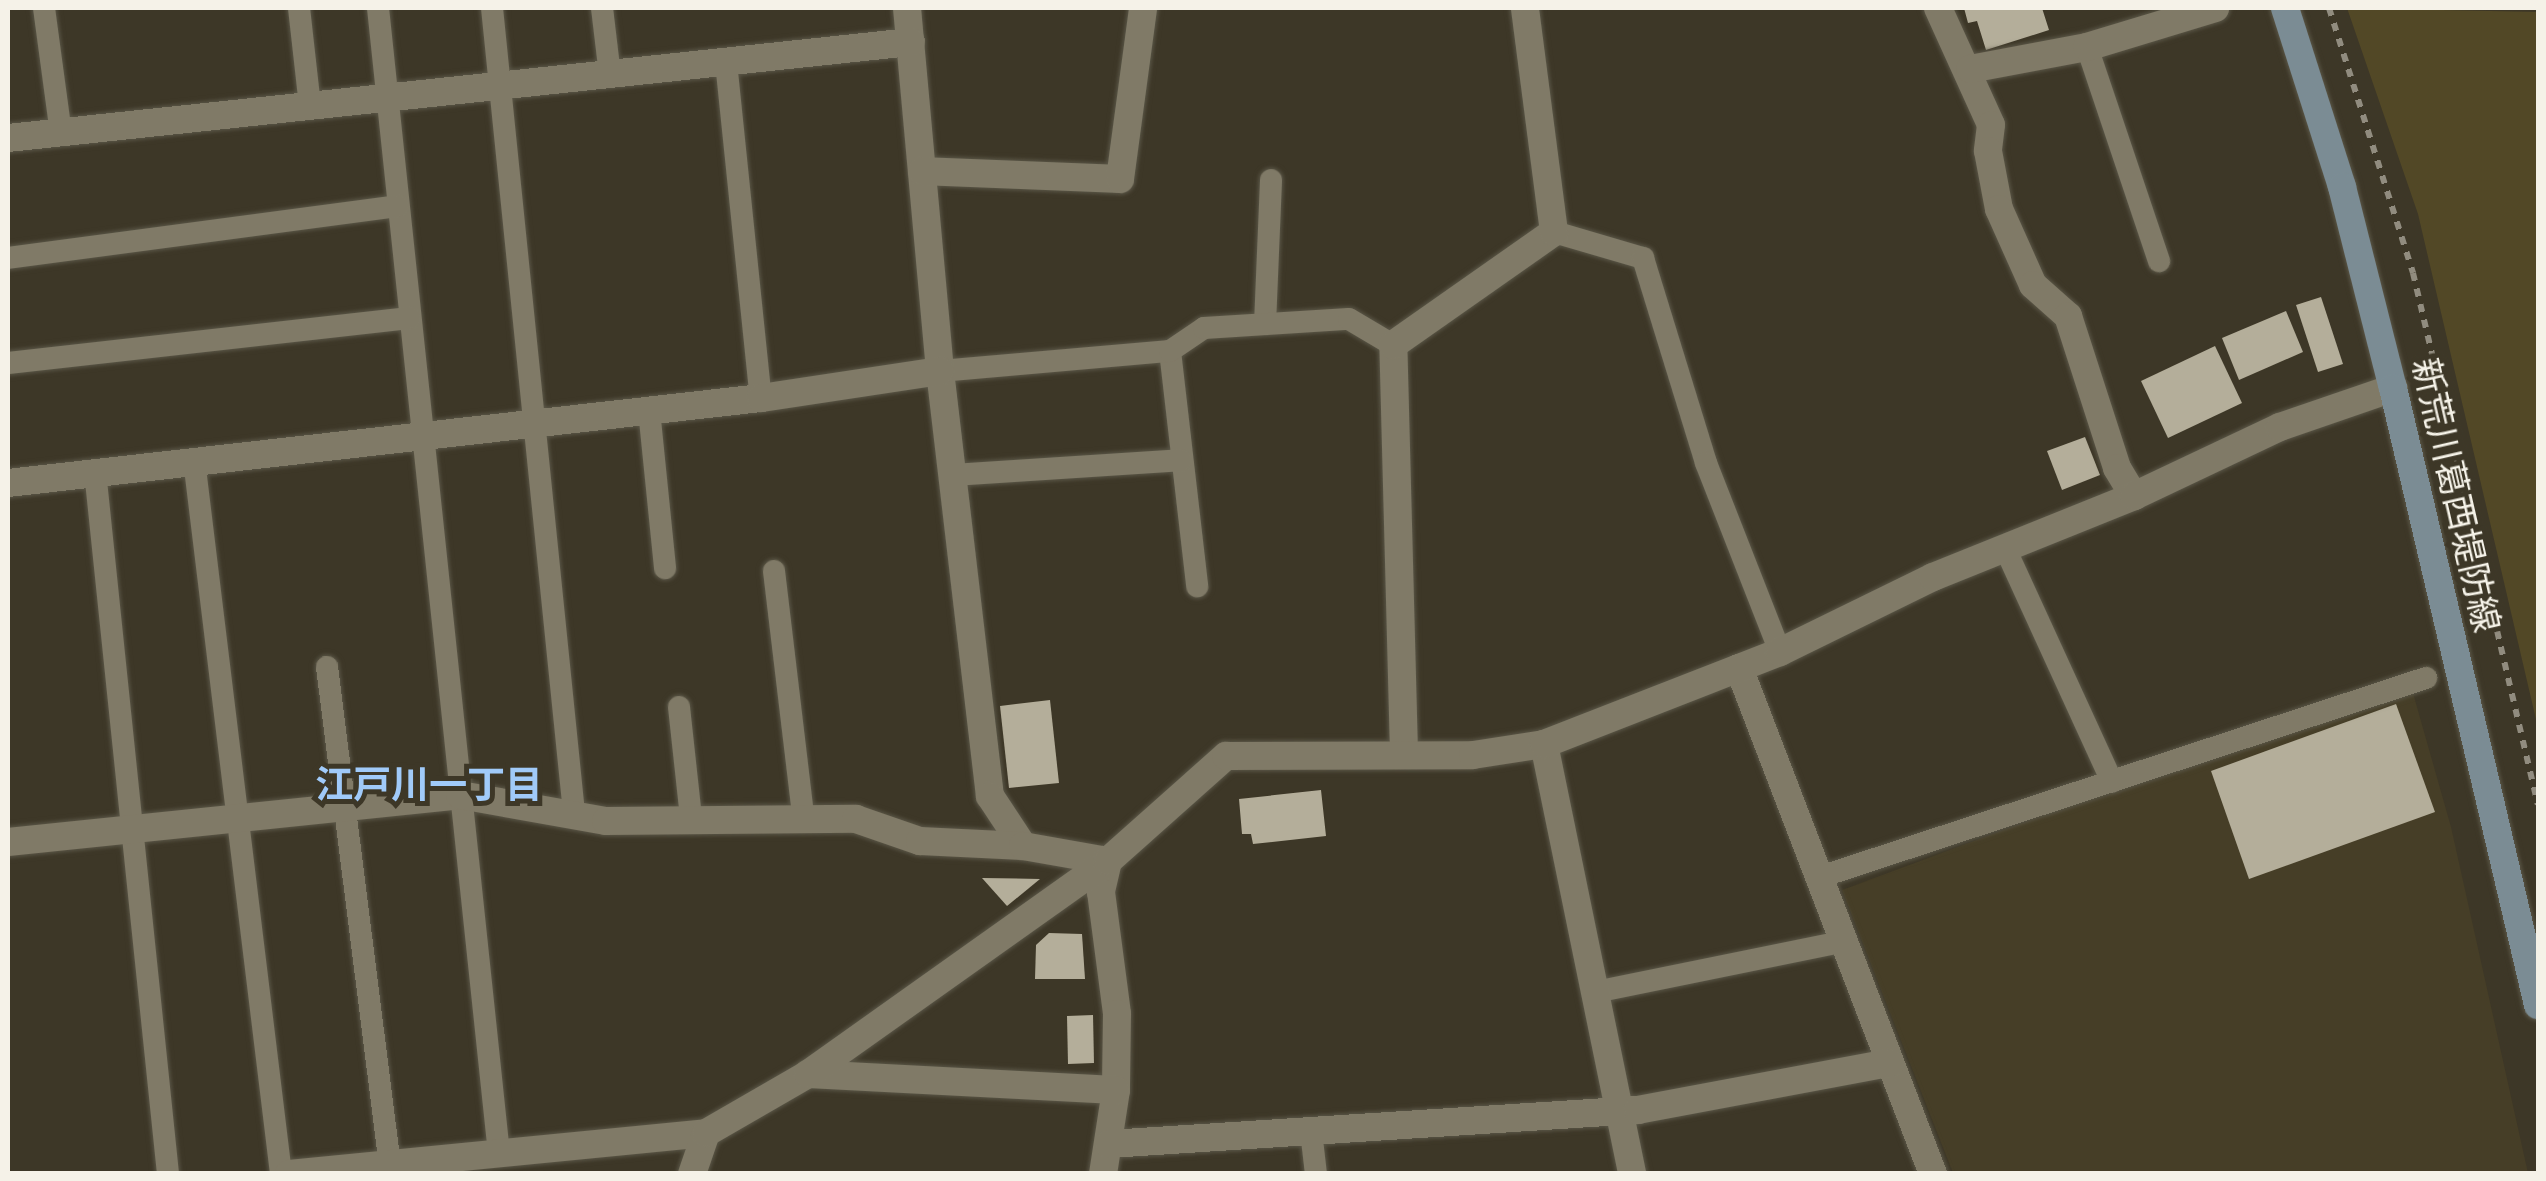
<!DOCTYPE html>
<meta charset="utf-8">
<style>
body{margin:0}
#map{position:relative;width:2546px;height:1181px;overflow:hidden;background:#3d3727;font-family:"Open Sans","Noto Sans JP",sans-serif}
div>[style]{position:absolute}
.built>*{inset:0;background:#463e27}
.green>*{inset:0;background:#524826}
.building>*{inset:0;background:#b4ae9a}
.path>*{height:6px;margin-top:-3px;transform-origin:0;background:repeating-linear-gradient(90deg,#918c7f 0 8px,transparent 0 16px)}
.roads{filter:drop-shadow(0 0 2px #5a5647) drop-shadow(0 0 2px #5a5647)}
.service>*{height:22px;margin:-11px;padding:0 11px;transform-origin:11px;border-radius:11px;background:#807a67}
.minor>*{height:28px;margin:-14px;padding:0 14px;transform-origin:14px;border-radius:14px;background:#807a67}
.secondary>*{height:28px;margin:-14px;padding:0 14px;transform-origin:14px;border-radius:14px;background:#7b8c94}
span{translate:-50% -50%;white-space:nowrap;text-align:center;line-height:1.15;-webkit-text-stroke:10px #3d3727;paint-order:stroke}
.street-label{font-size:35px;color:#f5f2e8}
.neighbourhood-label{font-size:38px;color:#a0caf9;font-weight:700}
.frame{position:absolute;inset:0;border:10px solid #f5f2e8;pointer-events:none}
</style>
<div id="map">
<div class="built">
<div style="clip-path:polygon(2413px 693px,2451px 827px,2528px 1173px,1953px 1173px,1842px 890px,2219px 750px)"></div>
</div>
<div class="green">
<div style="clip-path:polygon(2347px 8px,2538px 12px,2538px 728px,2418px 214px)"></div>
</div>
<div class="building">
<div style="clip-path:polygon(1964px 8px,2042px 8px,2049px 30px,1986px 50px,1977px 21px,1968px 23px)"></div>
<div style="clip-path:polygon(2321px 297px,2343px 364px,2318px 372px,2296px 305px)"></div>
<div style="clip-path:polygon(2286px 311px,2303px 352px,2239px 380px,2222px 338px)"></div>
<div style="clip-path:polygon(2215px 346px,2242px 403px,2168px 438px,2141px 381px)"></div>
<div style="clip-path:polygon(2085px 437px,2100px 475px,2062px 490px,2047px 451px)"></div>
<div style="clip-path:polygon(1050px 700px,1059px 783px,1009px 788px,1000px 706px)"></div>
<div style="clip-path:polygon(2396px 704px,2435px 812px,2249px 879px,2211px 771px)"></div>
<div style="clip-path:polygon(1321px 790px,1326px 836px,1253px 844px,1251px 834px,1242px 834px,1239px 799px)"></div>
<div style="clip-path:polygon(982px 878px,1040px 879px,1007px 906px)"></div>
<div style="clip-path:polygon(1049px 933px,1082px 934px,1085px 979px,1035px 979px,1036px 945px)"></div>
<div style="clip-path:polygon(1093px 1015px,1094px 1063px,1068px 1064px,1067px 1016px)"></div>
</div>
<div class="path">
<div style="left:2329px;top:8px;width:278px;rotate:72.4deg"></div>
<div style="left:2413px;top:273px;width:546px;rotate:76.78deg"></div>
</div>
<div class="roads">
<div class="service">
<div style="left:44px;top:8px;width:126px;rotate:82.3deg"></div>
<div style="left:299px;top:8px;width:99px;rotate:83.6deg"></div>
<div style="left:378px;top:8px;width:1151px;rotate:83.97deg"></div>
<div style="left:492px;top:8px;width:809px;rotate:84.18deg"></div>
<div style="left:602px;top:8px;width:67px;rotate:83.2deg"></div>
<div style="left:2087px;top:47px;width:226px;rotate:71.4deg"></div>
<div style="left:726px;top:62px;width:338px;rotate:84.1deg"></div>
<div style="left:1554px;top:232px;width:93px;rotate:16.3deg"></div>
<div style="left:1643px;top:258px;width:214px;rotate:72.9deg"></div>
<div style="left:1706px;top:463px;width:203px;rotate:68.6deg"></div>
<div style="left:8px;top:258px;width:393px;rotate:-7.6deg"></div>
<div style="left:1265px;top:324px;width:144px;rotate:-87.6deg"></div>
<div style="left:1170px;top:351px;width:237px;rotate:83.4deg"></div>
<div style="left:8px;top:363px;width:404px;rotate:-6.4deg"></div>
<div style="left:940px;top:371px;width:231px;rotate:-5deg"></div>
<div style="left:1170px;top:351px;width:41px;rotate:-34.1deg"></div>
<div style="left:1204px;top:328px;width:145px;rotate:-3.6deg"></div>
<div style="left:1349px;top:319px;width:51px;rotate:30.6deg"></div>
<div style="left:649px;top:410px;width:159px;rotate:84.2deg"></div>
<div style="left:194px;top:460px;width:719px;rotate:83.05deg"></div>
<div style="left:95px;top:471px;width:707px;rotate:84.07deg"></div>
<div style="left:952px;top:475px;width:229px;rotate:-3.7deg"></div>
<div style="left:2005px;top:548px;width:257px;rotate:65.4deg"></div>
<div style="left:774px;top:571px;width:247px;rotate:83.2deg"></div>
<div style="left:327px;top:667px;width:500px;rotate:82.8deg"></div>
<div style="left:679px;top:707px;width:112px;rotate:83.8deg"></div>
<div style="left:1820px;top:877px;width:638px;rotate:-18.18deg"></div>
<div style="left:1595px;top:992px;width:255px;rotate:-11.5deg"></div>
<div style="left:1311px;top:1131px;width:43px;rotate:83.4deg"></div>
</div>
<div class="minor">
<div style="left:907px;top:8px;width:364px;rotate:84.8deg"></div>
<div style="left:940px;top:371px;width:428px;rotate:83.3deg"></div>
<div style="left:990px;top:796px;width:60px;rotate:56.6deg"></div>
<div style="left:1938px;top:8px;width:128px;rotate:65.6deg"></div>
<div style="left:1991px;top:125px;width:26px;rotate:97deg"></div>
<div style="left:1988px;top:151px;width:59px;rotate:79.3deg"></div>
<div style="left:1999px;top:209px;width:83px;rotate:65.9deg"></div>
<div style="left:2033px;top:285px;width:47px;rotate:41.5deg"></div>
<div style="left:2068px;top:316px;width:160px;rotate:72.1deg"></div>
<div style="left:2117px;top:468px;width:33px;rotate:59deg"></div>
<div style="left:1970px;top:69px;width:119px;rotate:-10.6deg"></div>
<div style="left:2087px;top:47px;width:134px;rotate:-16.9deg"></div>
<div style="left:8px;top:138px;width:908px;rotate:-6.07deg"></div>
<div style="left:922px;top:171px;width:198px;rotate:2.3deg"></div>
<div style="left:1120px;top:179px;width:173px;rotate:-82.3deg"></div>
<div style="left:8px;top:483px;width:758px;rotate:-6.44deg"></div>
<div style="left:761px;top:398px;width:181px;rotate:-8.6deg"></div>
<div style="left:1739px;top:668px;width:542px;rotate:69.02deg"></div>
<div style="left:1544px;top:744px;width:439px;rotate:78.4deg"></div>
<div style="left:1404px;top:753px;width:408px;rotate:-91.5deg"></div>
<div style="left:1393px;top:345px;width:197px;rotate:-35.1deg"></div>
<div style="left:1554px;top:232px;width:226px;rotate:-97.4deg"></div>
<div style="left:8px;top:842px;width:454px;rotate:-5.9deg"></div>
<div style="left:460px;top:795px;width:148px;rotate:10.1deg"></div>
<div style="left:606px;top:821px;width:250px;rotate:-0.5deg"></div>
<div style="left:856px;top:819px;width:68px;rotate:19deg"></div>
<div style="left:920px;top:841px;width:103px;rotate:2.8deg"></div>
<div style="left:1023px;top:846px;width:86px;rotate:10deg"></div>
<div style="left:1108px;top:861px;width:32px;rotate:103deg"></div>
<div style="left:1101px;top:892px;width:123px;rotate:82.5deg"></div>
<div style="left:1117px;top:1014px;width:76px;rotate:90.8deg"></div>
<div style="left:1116px;top:1090px;width:85px;rotate:98.8deg"></div>
<div style="left:808px;top:1074px;width:308px;rotate:3deg"></div>
<div style="left:1109px;top:1144px;width:530px;rotate:-3.68deg"></div>
<div style="left:1638px;top:1110px;width:256px;rotate:-10.6deg"></div>
<div style="left:289px;top:1174px;width:419px;rotate:-5.6deg"></div>
<div style="left:692px;top:1174px;width:43px;rotate:-71.1deg"></div>
<div style="left:706px;top:1133px;width:118px;rotate:-30deg"></div>
<div style="left:808px;top:1074px;width:368px;rotate:-35.4deg"></div>
<div style="left:1108px;top:861px;width:158px;rotate:-41.7deg"></div>
<div style="left:1226px;top:756px;width:247px;rotate:-0.2deg"></div>
<div style="left:1473px;top:755px;width:72px;rotate:-8.8deg"></div>
<div style="left:1544px;top:744px;width:253px;rotate:-21.3deg"></div>
<div style="left:1780px;top:652px;width:170px;rotate:-26.1deg"></div>
<div style="left:1933px;top:577px;width:217px;rotate:-21.9deg"></div>
<div style="left:2134px;top:496px;width:161px;rotate:-25.3deg"></div>
<div style="left:2280px;top:427px;width:120px;rotate:-19deg"></div>
</div>
<div class="secondary">
<div style="left:2285px;top:8px;width:188px;rotate:72.3deg"></div>
<div style="left:2342px;top:187px;width:207px;rotate:75.8deg"></div>
<div style="left:2393px;top:388px;width:634px;rotate:76.78deg"></div>
</div>
</div>
<div class="street-label">
<span style="left:2457px;top:495px;rotate:77deg">新荒川葛西堤防線</span>
</div>
<div class="neighbourhood-label">
<span style="left:429px;top:784px">江戸川一丁目</span>
</div>
<div class="frame"></div>
</div>
